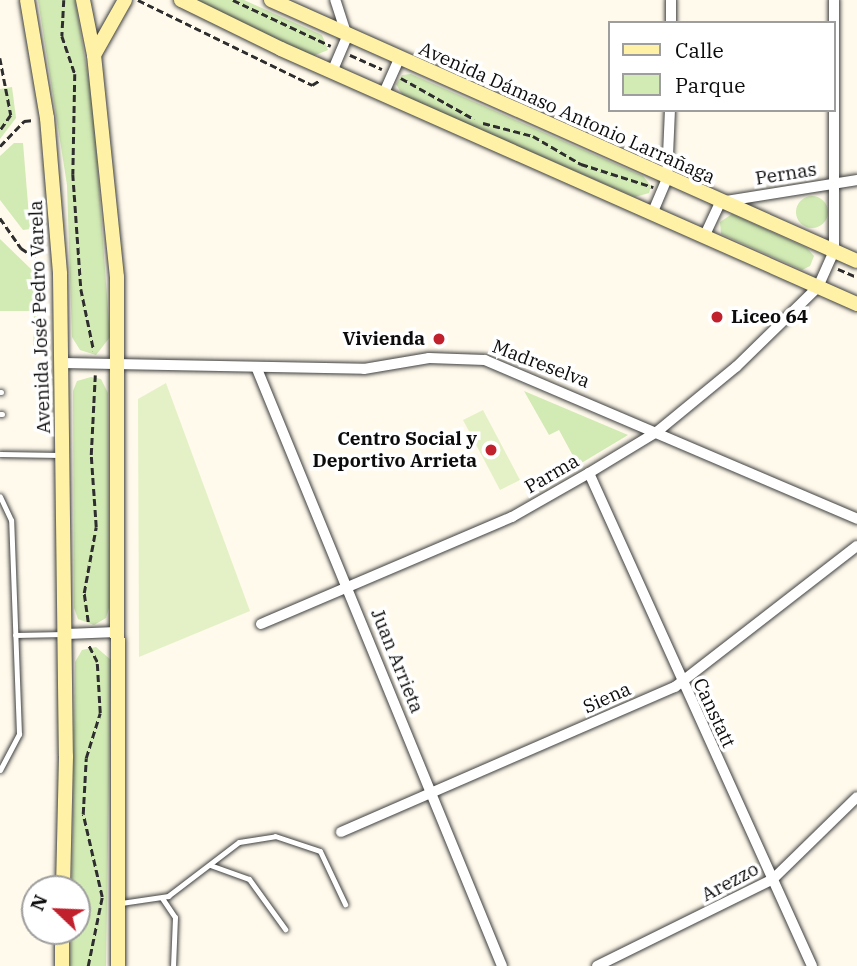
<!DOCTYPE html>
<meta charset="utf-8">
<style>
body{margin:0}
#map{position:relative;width:857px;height:966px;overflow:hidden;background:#fffaec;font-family:"IBM Plex Serif",serif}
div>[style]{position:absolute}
.green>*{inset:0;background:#d2eab4}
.round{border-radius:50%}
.pitch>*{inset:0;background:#e4f1c6}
.path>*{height:2.5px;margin-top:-1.25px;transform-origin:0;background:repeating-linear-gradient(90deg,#2e2e2e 0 7px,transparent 0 10.5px)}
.roads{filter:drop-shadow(0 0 2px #3f3f3f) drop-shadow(0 0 2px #3f3f3f)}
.lane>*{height:5px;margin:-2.5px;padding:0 2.5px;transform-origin:2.5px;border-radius:2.5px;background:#fff}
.street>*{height:10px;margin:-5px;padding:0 5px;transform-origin:5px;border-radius:5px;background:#fff}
.secondary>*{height:14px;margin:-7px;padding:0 7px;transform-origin:7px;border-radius:7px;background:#fff2a7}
.dots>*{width:19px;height:19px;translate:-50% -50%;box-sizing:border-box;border:4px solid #fff;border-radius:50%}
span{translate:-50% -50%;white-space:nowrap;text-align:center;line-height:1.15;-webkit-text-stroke:7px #fff;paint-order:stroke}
.street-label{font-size:19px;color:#0c0c0c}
.poi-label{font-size:19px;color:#0c0c0c;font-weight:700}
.left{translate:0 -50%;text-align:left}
.right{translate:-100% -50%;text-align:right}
.legend{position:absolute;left:608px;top:21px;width:228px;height:91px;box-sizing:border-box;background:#fff;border:2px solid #9e9e9e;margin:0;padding:9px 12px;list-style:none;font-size:21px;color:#0c0c0c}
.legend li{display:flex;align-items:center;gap:14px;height:35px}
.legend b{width:35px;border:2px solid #9e9e9e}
.north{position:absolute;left:21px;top:875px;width:70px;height:70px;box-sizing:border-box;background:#fff;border:2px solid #9e9e9e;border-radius:50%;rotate:293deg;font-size:19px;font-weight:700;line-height:28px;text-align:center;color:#0c0c0c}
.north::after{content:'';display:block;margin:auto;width:24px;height:32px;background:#c1202d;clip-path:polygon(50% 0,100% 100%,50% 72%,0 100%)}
</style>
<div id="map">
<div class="green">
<div style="clip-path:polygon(38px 0,75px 0,93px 105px,110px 337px,96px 355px,80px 350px,72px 337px,67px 185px)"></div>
<div style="clip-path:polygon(194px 0,244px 0,322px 35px,328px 50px,313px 56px)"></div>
<div style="clip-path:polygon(411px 74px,643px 176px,651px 186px,649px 193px,635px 197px,403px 96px,396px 84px,402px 75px)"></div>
<div style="clip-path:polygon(12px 87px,16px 118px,0 139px,0 89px)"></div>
<div style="clip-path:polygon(14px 143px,23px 143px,30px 229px,23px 230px,0 200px,0 156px)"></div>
<div class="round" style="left:796px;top:196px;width:32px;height:32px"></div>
<div style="clip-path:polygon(732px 214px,807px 248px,814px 256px,810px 266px,802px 270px,721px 234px,720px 222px)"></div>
<div style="clip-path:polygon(0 239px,34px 272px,41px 351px,33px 355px,34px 311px,0 311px)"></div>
<div style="clip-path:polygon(91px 377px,101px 379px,108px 393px,109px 608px,106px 618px,94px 625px,78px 619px,74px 608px,73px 391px,77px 381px)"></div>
<div style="clip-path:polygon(524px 391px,628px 435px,578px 465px,559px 430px,549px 435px)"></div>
<div style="clip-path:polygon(96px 647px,111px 660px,106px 966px,70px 966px,71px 931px,77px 931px,77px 889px,72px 889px,75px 662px,82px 650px)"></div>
</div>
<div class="pitch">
<div style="clip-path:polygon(166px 383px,250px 611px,139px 657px,138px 399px)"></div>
<div style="clip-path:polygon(483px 410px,520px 480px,500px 490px,463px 420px)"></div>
</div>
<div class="path">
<div style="left:64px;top:0;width:36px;rotate:93deg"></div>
<div style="left:62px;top:36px;width:40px;rotate:71.1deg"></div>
<div style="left:75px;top:74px;width:100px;rotate:91.1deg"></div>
<div style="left:73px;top:174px;width:115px;rotate:86deg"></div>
<div style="left:81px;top:289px;width:63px;rotate:78.2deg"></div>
<div style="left:138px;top:0;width:194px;rotate:26deg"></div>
<div style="left:312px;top:85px;width:9px;rotate:-32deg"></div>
<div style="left:233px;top:0;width:108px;rotate:25.1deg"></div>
<div style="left:350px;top:55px;width:35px;rotate:24deg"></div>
<div style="left:0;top:58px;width:58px;rotate:79.1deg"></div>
<div style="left:11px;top:115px;width:19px;rotate:125deg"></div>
<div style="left:401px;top:78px;width:84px;rotate:29.3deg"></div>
<div style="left:483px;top:123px;width:52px;rotate:14.6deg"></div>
<div style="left:533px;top:136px;width:56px;rotate:30.3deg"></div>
<div style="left:581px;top:164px;width:76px;rotate:17.7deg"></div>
<div style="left:0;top:146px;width:35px;rotate:-46deg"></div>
<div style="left:24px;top:121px;width:10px;rotate:-6deg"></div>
<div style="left:0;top:218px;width:37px;rotate:55deg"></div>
<div style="left:21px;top:248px;width:30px;rotate:34deg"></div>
<div style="left:838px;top:269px;width:21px;rotate:23deg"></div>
<div style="left:88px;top:622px;width:29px;rotate:-98deg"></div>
<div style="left:84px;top:593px;width:67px;rotate:-79.7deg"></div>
<div style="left:96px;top:527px;width:72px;rotate:-94deg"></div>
<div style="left:91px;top:455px;width:80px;rotate:-87.1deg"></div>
<div style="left:88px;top:966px;width:70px;rotate:-78.5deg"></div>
<div style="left:102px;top:897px;width:85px;rotate:-102.9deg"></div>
<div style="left:83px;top:814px;width:56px;rotate:-86.9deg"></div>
<div style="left:86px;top:758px;width:47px;rotate:-72.7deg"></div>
<div style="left:100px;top:713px;width:51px;rotate:-93.4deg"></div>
<div style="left:97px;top:662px;width:18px;rotate:-117deg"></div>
</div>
<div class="roads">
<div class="lane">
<div style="left:0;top:392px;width:1px"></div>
<div style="left:0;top:414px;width:2px"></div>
<div style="left:0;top:454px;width:60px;rotate:1deg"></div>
<div style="left:15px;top:635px;width:50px;rotate:-1.1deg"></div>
<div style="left:0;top:770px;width:41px;rotate:-62.2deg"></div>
<div style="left:19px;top:734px;width:214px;rotate:-92.1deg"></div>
<div style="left:11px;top:520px;width:26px;rotate:-115deg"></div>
<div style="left:210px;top:865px;width:41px;rotate:19.7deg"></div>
<div style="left:249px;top:879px;width:62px;rotate:54.2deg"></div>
<div style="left:162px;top:898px;width:23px;rotate:56deg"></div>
<div style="left:175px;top:917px;width:49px;rotate:92.3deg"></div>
<div style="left:121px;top:903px;width:48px;rotate:-8.5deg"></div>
<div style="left:168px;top:896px;width:89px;rotate:-37.3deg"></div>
<div style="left:239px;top:842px;width:36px;rotate:-9deg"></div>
<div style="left:275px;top:836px;width:47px;rotate:18.4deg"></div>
<div style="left:320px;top:851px;width:59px;rotate:64.7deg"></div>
</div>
<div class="street">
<div style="left:671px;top:23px;width:23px;rotate:-90deg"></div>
<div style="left:332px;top:72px;width:39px;rotate:-67deg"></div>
<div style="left:347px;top:36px;width:38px;rotate:-108deg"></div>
<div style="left:383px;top:95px;width:39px;rotate:-66deg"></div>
<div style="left:652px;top:214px;width:39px;rotate:-67deg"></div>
<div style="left:667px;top:178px;width:68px;rotate:-87.5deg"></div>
<div style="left:704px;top:237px;width:38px;rotate:-65deg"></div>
<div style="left:720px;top:202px;width:139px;rotate:-9.1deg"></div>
<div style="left:63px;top:363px;width:301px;rotate:1.1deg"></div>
<div style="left:364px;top:369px;width:66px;rotate:-9.6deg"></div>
<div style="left:429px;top:358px;width:56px;rotate:2deg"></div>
<div style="left:485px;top:360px;width:405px;rotate:23.1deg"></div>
<div style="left:257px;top:369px;width:645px;rotate:67.69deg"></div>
<div style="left:589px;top:473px;width:541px;rotate:65.66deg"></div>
<div style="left:261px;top:624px;width:273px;rotate:-23.1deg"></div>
<div style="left:512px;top:517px;width:89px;rotate:-29.7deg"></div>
<div style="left:589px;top:473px;width:81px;rotate:-31.3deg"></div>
<div style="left:658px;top:431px;width:101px;rotate:-39.4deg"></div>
<div style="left:736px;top:367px;width:115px;rotate:-44.3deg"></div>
<div style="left:818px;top:287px;width:39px;rotate:-66deg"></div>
<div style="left:834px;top:251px;width:251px;rotate:-90deg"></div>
<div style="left:65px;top:634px;width:53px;rotate:-2.2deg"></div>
<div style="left:341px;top:832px;width:364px;rotate:-23.5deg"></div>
<div style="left:675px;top:687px;width:230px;rotate:-37.8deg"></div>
<div style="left:597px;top:966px;width:196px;rotate:-26.3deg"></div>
<div style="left:773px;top:879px;width:117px;rotate:-44.3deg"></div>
</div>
<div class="secondary">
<div style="left:27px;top:0;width:120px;rotate:80.4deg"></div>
<div style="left:47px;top:118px;width:157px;rotate:85.2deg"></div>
<div style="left:60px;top:274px;width:482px;rotate:89.3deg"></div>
<div style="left:66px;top:756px;width:133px;rotate:91.3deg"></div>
<div style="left:83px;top:0;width:56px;rotate:78.7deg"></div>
<div style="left:94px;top:55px;width:223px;rotate:84.1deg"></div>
<div style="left:117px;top:277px;width:689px;rotate:89.92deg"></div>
<div style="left:181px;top:0;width:111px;rotate:26.1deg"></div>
<div style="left:281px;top:49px;width:630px;rotate:23.88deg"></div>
<div style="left:271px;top:0;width:641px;rotate:24.01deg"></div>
<div style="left:94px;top:55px;width:63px;rotate:-60.6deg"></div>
<div style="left:62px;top:966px;width:35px;rotate:-90deg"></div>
</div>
</div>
<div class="dots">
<div style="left:717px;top:317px;background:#c1202d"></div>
<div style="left:439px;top:339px;background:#c1202d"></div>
<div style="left:491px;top:450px;background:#c1202d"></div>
</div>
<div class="street-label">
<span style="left:567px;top:113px;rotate:24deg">Avenida Dámaso Antonio Larrañaga</span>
<span style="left:786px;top:174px;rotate:-9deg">Pernas</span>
<span style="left:40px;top:317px;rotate:-92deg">Avenida José Pedro Varela</span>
<span style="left:541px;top:364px;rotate:21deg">Madreselva</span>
<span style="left:552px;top:474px;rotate:-30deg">Parma</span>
<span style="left:397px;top:661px;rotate:68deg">Juan Arrieta</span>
<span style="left:607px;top:698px;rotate:-24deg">Siena</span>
<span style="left:714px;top:713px;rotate:65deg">Canstatt</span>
<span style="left:730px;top:882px;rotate:-28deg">Arezzo</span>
</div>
<div class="poi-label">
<span class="left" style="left:731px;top:317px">Liceo 64</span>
<span class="right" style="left:425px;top:339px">Vivienda</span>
<span class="right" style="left:477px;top:450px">Centro Social y<br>Deportivo Arrieta</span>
</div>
<ul class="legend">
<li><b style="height:9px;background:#fff2a7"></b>Calle</li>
<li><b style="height:19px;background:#d2eab4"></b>Parque</li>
</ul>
<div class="north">N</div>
</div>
